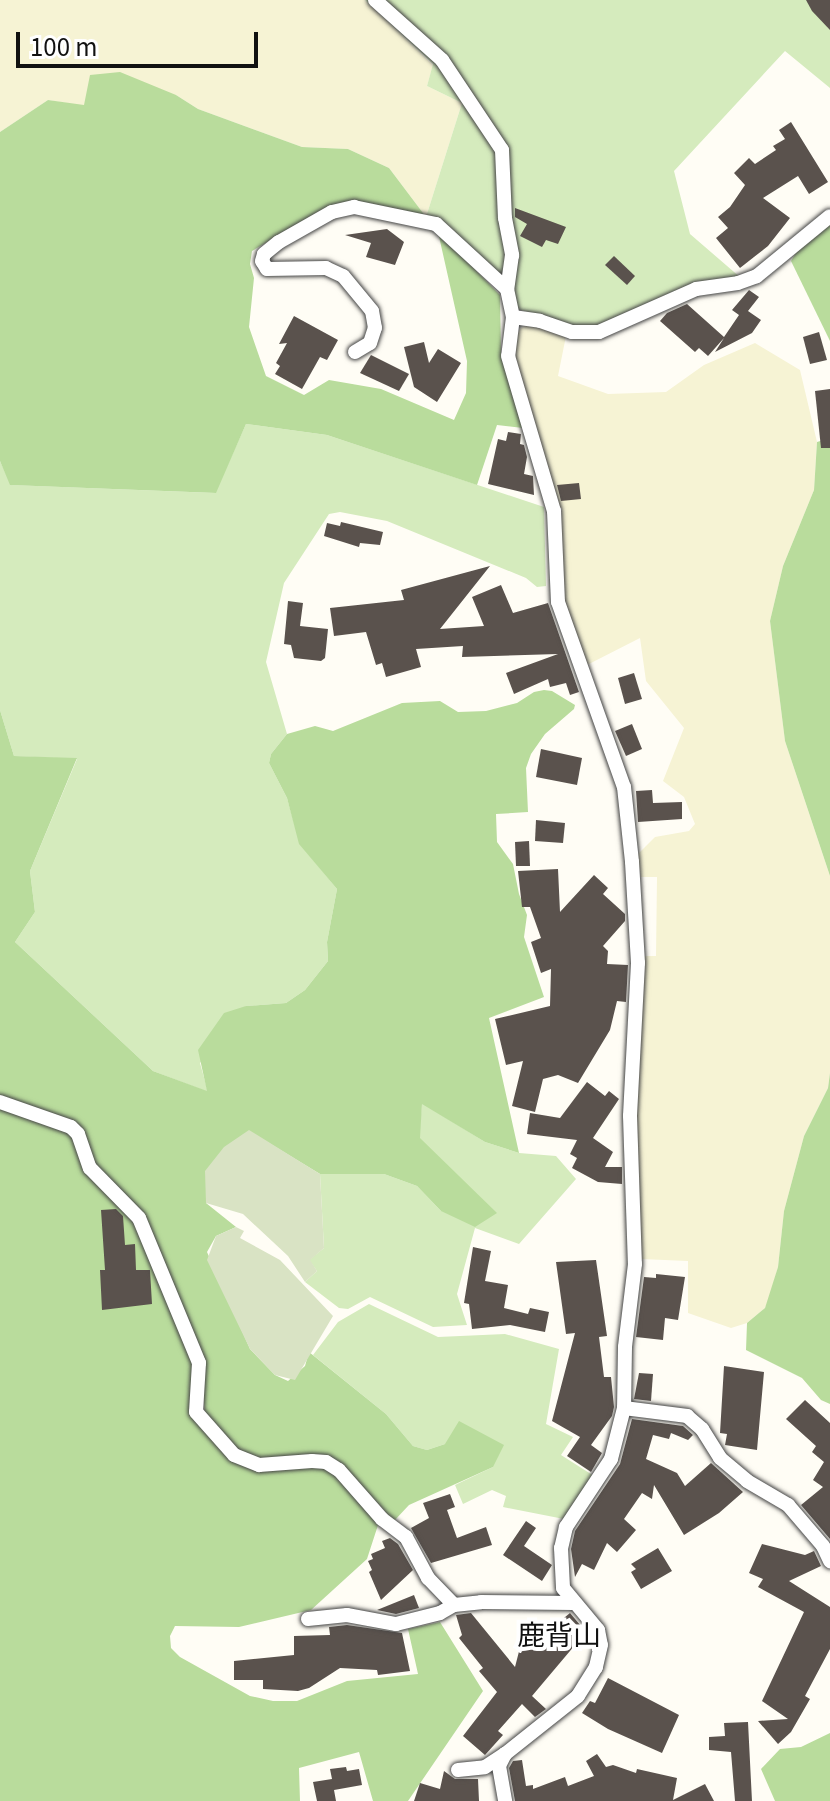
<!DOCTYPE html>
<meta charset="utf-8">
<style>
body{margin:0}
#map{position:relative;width:830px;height:1801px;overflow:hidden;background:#fffdf5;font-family:Georgia,"Noto Sans JP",serif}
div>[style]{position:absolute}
.farmland>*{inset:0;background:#f6f3d4}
.green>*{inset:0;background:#d5ebbd}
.forest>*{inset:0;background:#b9dc9c}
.cemetery>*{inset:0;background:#d9e3c4}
.building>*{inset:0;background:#5a524d}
.roads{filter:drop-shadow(0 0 2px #444) drop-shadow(0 0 2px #444)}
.street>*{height:14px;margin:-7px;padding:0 7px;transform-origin:7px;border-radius:7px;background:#fff}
span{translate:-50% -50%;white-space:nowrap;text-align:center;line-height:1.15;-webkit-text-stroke:8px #fff;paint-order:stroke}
.quarter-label{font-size:28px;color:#111}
.scale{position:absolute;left:16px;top:32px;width:242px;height:36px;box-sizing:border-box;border:4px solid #111;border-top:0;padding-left:10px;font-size:24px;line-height:28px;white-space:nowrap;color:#111;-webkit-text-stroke:6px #fff;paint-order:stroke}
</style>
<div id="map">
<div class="farmland">
<div style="clip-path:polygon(0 0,365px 0,433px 65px,427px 86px,462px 103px,426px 217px,389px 168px,348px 149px,302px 147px,198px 109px,176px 95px,84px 106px,48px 100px,0 132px)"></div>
<div style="clip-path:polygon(530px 324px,566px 336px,558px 376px,608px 394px,666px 392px,704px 365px,755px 343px,800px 370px,817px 442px,814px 490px,783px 566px,770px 621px,785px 741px,830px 876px,830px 1073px,828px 1088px,804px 1136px,784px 1211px,778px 1267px,770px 1296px,765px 1308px,747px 1323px,731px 1328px,688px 1313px,688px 1261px,641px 1259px,635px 1070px,643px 956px,656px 956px,657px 877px,641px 877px,637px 855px,655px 837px,689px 831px,695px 824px,684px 797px,663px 781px,684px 728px,646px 681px,640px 638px,587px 665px,560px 588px,558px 552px,562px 509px,553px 498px,514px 359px,512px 342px,521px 328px)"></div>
</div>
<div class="green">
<div style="clip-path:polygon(365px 0,371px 0,438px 61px,498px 149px,506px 278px,484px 263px,449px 226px,439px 219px,426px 217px,462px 103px,427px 86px,433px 64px)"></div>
<div style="clip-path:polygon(380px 0,830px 0,830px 88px,785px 51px,674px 171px,690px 234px,741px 278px,612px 324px,575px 328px,518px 309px,513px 294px,509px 161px,445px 57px)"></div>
<div style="clip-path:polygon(246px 424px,327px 435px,544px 507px,546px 586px,537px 587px,526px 578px,387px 521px,340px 512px,329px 514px,284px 583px,266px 662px,287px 734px,271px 754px,269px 763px,287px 798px,300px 844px,337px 889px,327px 942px,328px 961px,305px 990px,286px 1003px,246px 1006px,200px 1063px,208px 1092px,153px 1071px,15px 942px,35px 912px,30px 871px,77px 759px,14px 756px,0 710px,0 461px,11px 485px,215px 493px)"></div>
<div style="clip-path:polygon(422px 1103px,485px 1142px,519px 1153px,556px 1156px,576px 1179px,519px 1244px,475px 1228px,457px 1294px,467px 1325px,433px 1327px,370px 1297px,348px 1309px,339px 1308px,305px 1282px,317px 1271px,309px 1260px,324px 1248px,320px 1174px,384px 1174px,417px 1186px,441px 1211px,496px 1213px,419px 1138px)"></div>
<div style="clip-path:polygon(369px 1304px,438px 1337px,505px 1334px,559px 1349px,546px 1424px,573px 1437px,561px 1455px,594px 1476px,564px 1519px,503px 1507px,506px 1496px,492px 1490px,463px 1504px,455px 1485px,493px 1467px,445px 1444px,427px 1450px,413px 1446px,386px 1414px,313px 1355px,338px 1322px)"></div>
</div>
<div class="forest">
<div style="clip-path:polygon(120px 72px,176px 95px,198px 109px,302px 147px,348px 149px,389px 168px,426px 217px,327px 207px,252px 251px,250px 264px,254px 278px,249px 327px,266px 376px,304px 395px,329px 380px,381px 389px,454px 420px,466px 393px,467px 361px,438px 232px,500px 295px,501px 354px,523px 428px,497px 425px,477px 485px,327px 435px,246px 424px,216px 493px,10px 485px,0 461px,0 132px,48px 100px,84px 105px,90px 75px)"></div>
<div style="clip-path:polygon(830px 224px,830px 341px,791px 261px,797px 251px)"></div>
<div style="clip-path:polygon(830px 438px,830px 876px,785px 741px,770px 621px,783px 566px,814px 490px,817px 442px)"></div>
<div style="clip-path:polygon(544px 690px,552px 691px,575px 705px,574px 709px,545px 734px,531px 754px,526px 768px,528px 812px,496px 814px,497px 842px,513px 864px,519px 894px,527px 915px,524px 937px,544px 997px,489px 1018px,519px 1153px,485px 1142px,422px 1104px,420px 1138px,497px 1213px,475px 1227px,441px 1211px,417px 1186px,384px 1174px,320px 1174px,249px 1131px,206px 1203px,236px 1227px,216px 1236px,207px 1252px,250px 1349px,275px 1375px,288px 1381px,305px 1366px,309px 1352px,386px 1414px,413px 1446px,427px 1450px,445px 1444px,459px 1421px,504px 1445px,493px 1467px,409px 1505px,394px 1521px,343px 1466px,274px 1462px,237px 1452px,205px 1414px,203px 1391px,160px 1260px,94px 1165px,81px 1131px,0 1097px,0 710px,14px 756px,77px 758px,30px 871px,35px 912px,15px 942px,153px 1071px,207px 1091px,198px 1050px,224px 1013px,246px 1006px,286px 1003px,305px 990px,328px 961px,327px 942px,337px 889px,299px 844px,287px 798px,269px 763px,271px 754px,287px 734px,315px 726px,333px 731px,402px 703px,440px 701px,458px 712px,486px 711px,517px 703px,534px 692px)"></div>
<div style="clip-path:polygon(830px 1073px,830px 1404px,821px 1400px,802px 1378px,746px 1350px,747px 1323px,765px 1308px,778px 1267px,784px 1211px,804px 1136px,828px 1088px)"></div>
<div style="clip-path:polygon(0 1106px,68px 1131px,136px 1222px,196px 1366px,192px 1408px,231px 1458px,310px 1464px,331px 1469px,379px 1522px,367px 1559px,311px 1610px,239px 1627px,175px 1626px,170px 1636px,171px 1648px,180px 1657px,250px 1696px,273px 1701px,297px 1701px,347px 1681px,418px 1674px,408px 1629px,440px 1622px,483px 1691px,408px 1801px,373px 1801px,359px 1752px,299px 1768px,300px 1801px,0 1801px)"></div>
<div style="clip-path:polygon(830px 1733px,830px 1801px,775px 1801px,761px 1769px,780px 1749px,801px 1747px)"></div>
</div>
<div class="cemetery">
<div style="clip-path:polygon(249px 1130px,320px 1174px,324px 1248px,310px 1260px,317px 1271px,305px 1282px,288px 1256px,243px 1214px,206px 1203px,205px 1171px,224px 1147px)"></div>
<div style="clip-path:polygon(236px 1227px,244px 1231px,240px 1238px,280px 1260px,333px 1316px,295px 1380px,275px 1375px,250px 1349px,207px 1260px,216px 1236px)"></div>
</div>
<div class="building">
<div style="clip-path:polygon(806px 0,830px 0,830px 30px,812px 11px)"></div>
<div style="clip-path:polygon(791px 122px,828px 182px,809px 194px,798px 176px,763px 198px,790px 218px,768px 246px,740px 268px,716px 238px,728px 228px,718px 217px,730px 207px,745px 185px,734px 173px,749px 158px,755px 164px,776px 150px,773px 146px,785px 139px,779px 130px)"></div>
<div style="clip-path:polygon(515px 208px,566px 227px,558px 244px,546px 240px,542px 247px,520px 236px,527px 224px,515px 217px)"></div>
<div style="clip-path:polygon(387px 229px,404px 242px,395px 265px,366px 257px,371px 243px,345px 235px)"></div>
<div style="clip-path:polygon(614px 256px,635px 276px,627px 285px,605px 265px)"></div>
<div style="clip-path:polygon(749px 290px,759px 297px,748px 311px,761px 320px,752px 333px,715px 352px,724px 338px,708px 356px,699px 348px,695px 352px,660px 321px,667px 313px,687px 304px,724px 337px,739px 315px,732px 310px)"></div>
<div style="clip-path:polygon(294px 316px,338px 340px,327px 360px,320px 357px,302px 389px,275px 374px,280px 366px,276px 363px,287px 343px,279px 344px)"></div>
<div style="clip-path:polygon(819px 332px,827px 360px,810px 364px,803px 337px)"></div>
<div style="clip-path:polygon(424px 342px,429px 363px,438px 349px,461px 363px,437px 402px,414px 387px,404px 347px)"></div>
<div style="clip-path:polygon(371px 355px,409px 374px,399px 391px,360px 373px)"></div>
<div style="clip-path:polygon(830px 389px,830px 448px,821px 448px,815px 391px)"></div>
<div style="clip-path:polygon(508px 432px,521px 434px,520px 444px,524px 445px,527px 457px,524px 474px,533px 476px,534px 495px,488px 484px,498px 439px,506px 441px)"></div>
<div style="clip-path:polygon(579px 483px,581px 499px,561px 501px,557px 485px)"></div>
<div style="clip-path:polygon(341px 522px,383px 532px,380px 545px,360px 543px,359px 547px,324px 536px,327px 523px,340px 526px)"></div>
<div style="clip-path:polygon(490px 566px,440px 629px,484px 626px,472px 597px,501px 585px,513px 613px,548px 603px,579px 692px,570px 695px,566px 683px,550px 687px,548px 679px,514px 694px,506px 673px,558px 654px,462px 657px,463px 646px,416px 649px,421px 667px,386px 677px,382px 663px,376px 665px,366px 632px,334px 636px,330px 608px,404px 600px,401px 590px)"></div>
<div style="clip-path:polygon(288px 601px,303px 603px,300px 626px,328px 629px,325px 658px,321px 661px,294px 658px,291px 645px,284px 644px)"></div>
<div style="clip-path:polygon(634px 673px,642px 699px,625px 704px,618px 678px)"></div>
<div style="clip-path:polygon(632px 724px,642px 749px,626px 756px,615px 731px)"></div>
<div style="clip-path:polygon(541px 749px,582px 758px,577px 785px,536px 777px)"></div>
<div style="clip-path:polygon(652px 790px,653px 803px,682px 802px,682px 819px,638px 822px,636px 791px)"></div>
<div style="clip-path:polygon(536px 820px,565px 823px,563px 843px,535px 841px)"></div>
<div style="clip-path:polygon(529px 841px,530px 866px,516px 866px,515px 842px)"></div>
<div style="clip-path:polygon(558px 869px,560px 912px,594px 875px,608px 888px,603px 894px,625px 914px,625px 921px,603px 946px,608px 951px,607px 964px,628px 965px,626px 1002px,617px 1001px,610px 1030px,578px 1083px,558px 1075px,543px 1079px,535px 1112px,512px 1106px,523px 1061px,506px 1065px,495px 1019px,550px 1006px,551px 969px,541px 973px,531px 942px,541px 938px,530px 907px,522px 907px,518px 871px)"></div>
<div style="clip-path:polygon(587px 1082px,605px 1096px,609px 1091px,619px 1099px,593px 1138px,613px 1152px,605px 1167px,622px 1167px,622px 1184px,598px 1182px,572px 1168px,577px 1158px,570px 1154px,577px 1140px,527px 1134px,530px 1113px,560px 1118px)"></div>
<div style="clip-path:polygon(116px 1209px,123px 1216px,125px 1245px,135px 1244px,136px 1270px,150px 1270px,152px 1304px,102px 1310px,100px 1270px,105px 1270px,101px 1210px)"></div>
<div style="clip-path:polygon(473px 1247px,491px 1251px,485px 1281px,508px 1285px,504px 1308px,528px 1314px,530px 1308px,549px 1312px,545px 1332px,510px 1325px,472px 1329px,469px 1304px,464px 1303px)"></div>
<div style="clip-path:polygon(596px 1260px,607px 1336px,599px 1337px,604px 1377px,611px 1377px,614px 1407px,612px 1416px,591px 1445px,602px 1453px,591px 1472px,567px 1456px,580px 1437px,552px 1421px,575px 1333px,566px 1334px,556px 1262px)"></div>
<div style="clip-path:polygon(656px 1274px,685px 1277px,678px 1320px,665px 1318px,663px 1340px,636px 1337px,644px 1277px,656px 1278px)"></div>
<div style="clip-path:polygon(724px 1366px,764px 1372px,757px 1450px,725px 1445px,727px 1434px,720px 1433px)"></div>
<div style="clip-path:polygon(639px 1373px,653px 1374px,651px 1401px,634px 1399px)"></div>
<div style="clip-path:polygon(805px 1400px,830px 1423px,830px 1539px,801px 1505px,823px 1487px,813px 1480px,824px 1462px,812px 1452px,816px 1446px,786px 1419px)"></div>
<div style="clip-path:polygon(632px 1419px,683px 1426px,693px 1435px,688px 1440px,671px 1433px,669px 1439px,653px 1435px,646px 1459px,677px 1473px,685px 1486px,711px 1463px,743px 1492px,719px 1513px,684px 1535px,654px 1485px,652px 1499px,642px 1493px,624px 1519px,636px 1530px,617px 1552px,607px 1543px,594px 1570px,582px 1564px,575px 1577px,571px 1549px,575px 1531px,620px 1464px)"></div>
<div style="clip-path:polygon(450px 1494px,455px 1507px,447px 1510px,457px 1538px,486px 1527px,492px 1545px,431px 1563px,411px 1528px,429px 1518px,423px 1503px)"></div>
<div style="clip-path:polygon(526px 1521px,536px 1528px,524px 1546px,552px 1565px,542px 1581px,503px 1555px)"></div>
<div style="clip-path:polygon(390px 1538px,398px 1544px,413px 1570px,381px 1600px,369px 1572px,372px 1570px,368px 1561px,373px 1559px,371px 1554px,385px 1548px,382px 1541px)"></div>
<div style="clip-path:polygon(762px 1544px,805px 1555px,814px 1551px,821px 1566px,789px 1581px,830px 1607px,830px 1649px,805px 1696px,810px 1699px,791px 1732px,778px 1744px,758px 1721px,788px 1719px,762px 1701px,804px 1612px,758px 1587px,763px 1579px,749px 1573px)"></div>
<div style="clip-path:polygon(658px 1548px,672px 1571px,641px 1589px,631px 1572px,636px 1569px,631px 1564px)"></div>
<div style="clip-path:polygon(414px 1595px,419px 1608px,396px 1614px,377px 1610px)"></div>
<div style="clip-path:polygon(471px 1613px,515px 1667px,524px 1632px,535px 1620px,548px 1631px,570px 1613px,586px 1632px,532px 1696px,546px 1709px,535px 1717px,522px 1704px,498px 1731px,503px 1735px,485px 1755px,463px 1736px,497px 1692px,479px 1671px,483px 1668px,459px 1638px,462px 1635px,456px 1615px)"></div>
<div style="clip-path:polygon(347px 1625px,402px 1633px,410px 1671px,378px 1675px,377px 1670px,340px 1668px,309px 1688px,298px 1691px,263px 1689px,263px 1680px,234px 1680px,234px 1661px,294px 1655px,294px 1636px,330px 1635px,329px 1627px)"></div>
<div style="clip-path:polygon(608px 1678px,679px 1715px,662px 1753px,608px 1729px,582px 1713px,590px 1701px,595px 1703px)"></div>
<div style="clip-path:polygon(748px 1722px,752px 1801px,735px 1801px,731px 1752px,709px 1750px,709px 1737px,725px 1736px,724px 1723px)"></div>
<div style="clip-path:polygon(597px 1754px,606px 1767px,613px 1765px,636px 1773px,637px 1769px,677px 1778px,673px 1800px,705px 1784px,714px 1801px,515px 1801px,509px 1768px,513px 1761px,522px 1760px,526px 1786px,533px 1785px,533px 1789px,565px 1777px,568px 1786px,594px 1776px,586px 1761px)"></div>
<div style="clip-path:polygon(346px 1767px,347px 1771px,359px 1769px,362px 1785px,334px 1790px,336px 1801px,317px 1801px,313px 1782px,332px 1779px,330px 1769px)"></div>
<div style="clip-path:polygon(444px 1771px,455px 1779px,478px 1779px,479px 1801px,414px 1801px,420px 1783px,440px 1789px)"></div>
</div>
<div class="roads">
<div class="street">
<div style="left:375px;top:0;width:90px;rotate:41.8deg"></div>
<div style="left:442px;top:60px;width:108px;rotate:56.3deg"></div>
<div style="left:502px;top:150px;width:68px;rotate:87.5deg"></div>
<div style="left:505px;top:218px;width:38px;rotate:79deg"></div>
<div style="left:512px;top:255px;width:34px;rotate:98deg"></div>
<div style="left:507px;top:289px;width:29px;rotate:78deg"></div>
<div style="left:513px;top:317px;width:39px;rotate:97deg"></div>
<div style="left:508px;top:356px;width:162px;rotate:73.5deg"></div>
<div style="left:554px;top:511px;width:91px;rotate:87.5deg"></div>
<div style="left:558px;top:602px;width:196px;rotate:70.4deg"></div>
<div style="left:624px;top:787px;width:75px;rotate:83.9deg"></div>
<div style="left:632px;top:862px;width:101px;rotate:86.6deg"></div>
<div style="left:638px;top:963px;width:153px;rotate:93deg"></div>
<div style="left:630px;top:1116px;width:148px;rotate:88.1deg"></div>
<div style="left:635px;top:1264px;width:84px;rotate:96.9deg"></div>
<div style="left:625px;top:1347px;width:61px;rotate:90.9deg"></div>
<div style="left:624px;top:1408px;width:53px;rotate:104.3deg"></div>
<div style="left:611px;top:1459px;width:82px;rotate:123.5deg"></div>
<div style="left:566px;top:1527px;width:22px;rotate:103deg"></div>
<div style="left:561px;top:1548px;width:40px;rotate:87.1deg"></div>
<div style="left:563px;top:1588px;width:55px;rotate:50.2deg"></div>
<div style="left:598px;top:1630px;width:15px;rotate:79deg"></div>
<div style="left:601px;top:1645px;width:23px;rotate:103deg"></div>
<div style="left:596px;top:1667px;width:34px;rotate:122deg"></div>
<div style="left:578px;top:1696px;width:93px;rotate:141.5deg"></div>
<div style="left:505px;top:1754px;width:13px;rotate:117deg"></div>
<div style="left:499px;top:1766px;width:36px;rotate:80deg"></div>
<div style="left:513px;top:317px;width:27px;rotate:8deg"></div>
<div style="left:540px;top:321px;width:34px;rotate:19deg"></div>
<div style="left:572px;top:332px;width:27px"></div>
<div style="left:599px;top:332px;width:106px;rotate:-23.9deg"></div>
<div style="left:696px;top:289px;width:42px;rotate:-8.1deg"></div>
<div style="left:738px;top:283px;width:20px;rotate:-20deg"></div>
<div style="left:757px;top:276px;width:94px;rotate:-39.4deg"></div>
<div style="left:355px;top:352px;width:17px;rotate:-31deg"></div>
<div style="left:370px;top:343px;width:16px;rotate:-72deg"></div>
<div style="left:375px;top:328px;width:17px;rotate:-100deg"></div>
<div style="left:372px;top:311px;width:45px;rotate:-129.6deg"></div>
<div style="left:343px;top:276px;width:19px;rotate:-155deg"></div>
<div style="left:326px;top:268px;width:59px;rotate:179deg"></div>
<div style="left:267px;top:269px;width:9px;rotate:-122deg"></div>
<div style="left:262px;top:261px;width:7px;rotate:-74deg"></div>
<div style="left:264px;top:254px;width:19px;rotate:-39deg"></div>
<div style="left:279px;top:242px;width:61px;rotate:-29.5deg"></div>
<div style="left:332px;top:212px;width:23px;rotate:-13deg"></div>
<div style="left:354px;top:207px;width:84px;rotate:11.7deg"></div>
<div style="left:436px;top:224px;width:96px;rotate:42.5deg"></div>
<div style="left:0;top:1102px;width:75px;rotate:19.4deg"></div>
<div style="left:71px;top:1127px;width:10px;rotate:45deg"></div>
<div style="left:78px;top:1134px;width:36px;rotate:71deg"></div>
<div style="left:90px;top:1168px;width:70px;rotate:45.6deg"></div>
<div style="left:139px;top:1218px;width:157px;rotate:67.5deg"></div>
<div style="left:199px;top:1363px;width:49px;rotate:93.5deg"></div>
<div style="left:196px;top:1412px;width:57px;rotate:48.5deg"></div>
<div style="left:234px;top:1455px;width:27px;rotate:22deg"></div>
<div style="left:259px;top:1465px;width:53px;rotate:-4.3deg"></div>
<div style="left:312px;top:1461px;width:14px;rotate:4deg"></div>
<div style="left:326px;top:1462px;width:15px;rotate:32deg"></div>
<div style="left:339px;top:1470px;width:65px;rotate:48.7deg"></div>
<div style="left:382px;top:1519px;width:30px;rotate:37deg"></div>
<div style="left:406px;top:1537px;width:47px;rotate:61.8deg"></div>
<div style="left:428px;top:1578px;width:37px;rotate:46deg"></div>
<div style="left:454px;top:1605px;width:27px;rotate:-6deg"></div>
<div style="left:481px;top:1602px;width:92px;rotate:0.6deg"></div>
<div style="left:624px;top:1408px;width:64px;rotate:7.2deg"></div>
<div style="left:687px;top:1416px;width:20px;rotate:41deg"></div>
<div style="left:702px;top:1429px;width:34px;rotate:58deg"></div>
<div style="left:720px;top:1458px;width:35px;rotate:40deg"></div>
<div style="left:747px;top:1481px;width:48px;rotate:30.3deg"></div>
<div style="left:788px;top:1505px;width:54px;rotate:49.5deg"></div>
<div style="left:823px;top:1546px;width:17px;rotate:65deg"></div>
<div style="left:308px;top:1619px;width:39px;rotate:-6deg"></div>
<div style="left:347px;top:1615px;width:50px;rotate:10.4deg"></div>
<div style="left:396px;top:1624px;width:45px;rotate:-14deg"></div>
<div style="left:440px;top:1613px;width:16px;rotate:-30deg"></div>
<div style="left:458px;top:1770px;width:27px;rotate:-6deg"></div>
<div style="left:485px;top:1767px;width:24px;rotate:-33deg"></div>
</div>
</div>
<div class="quarter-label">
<span style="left:559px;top:1633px">鹿背山</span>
</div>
<div class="scale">100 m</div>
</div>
